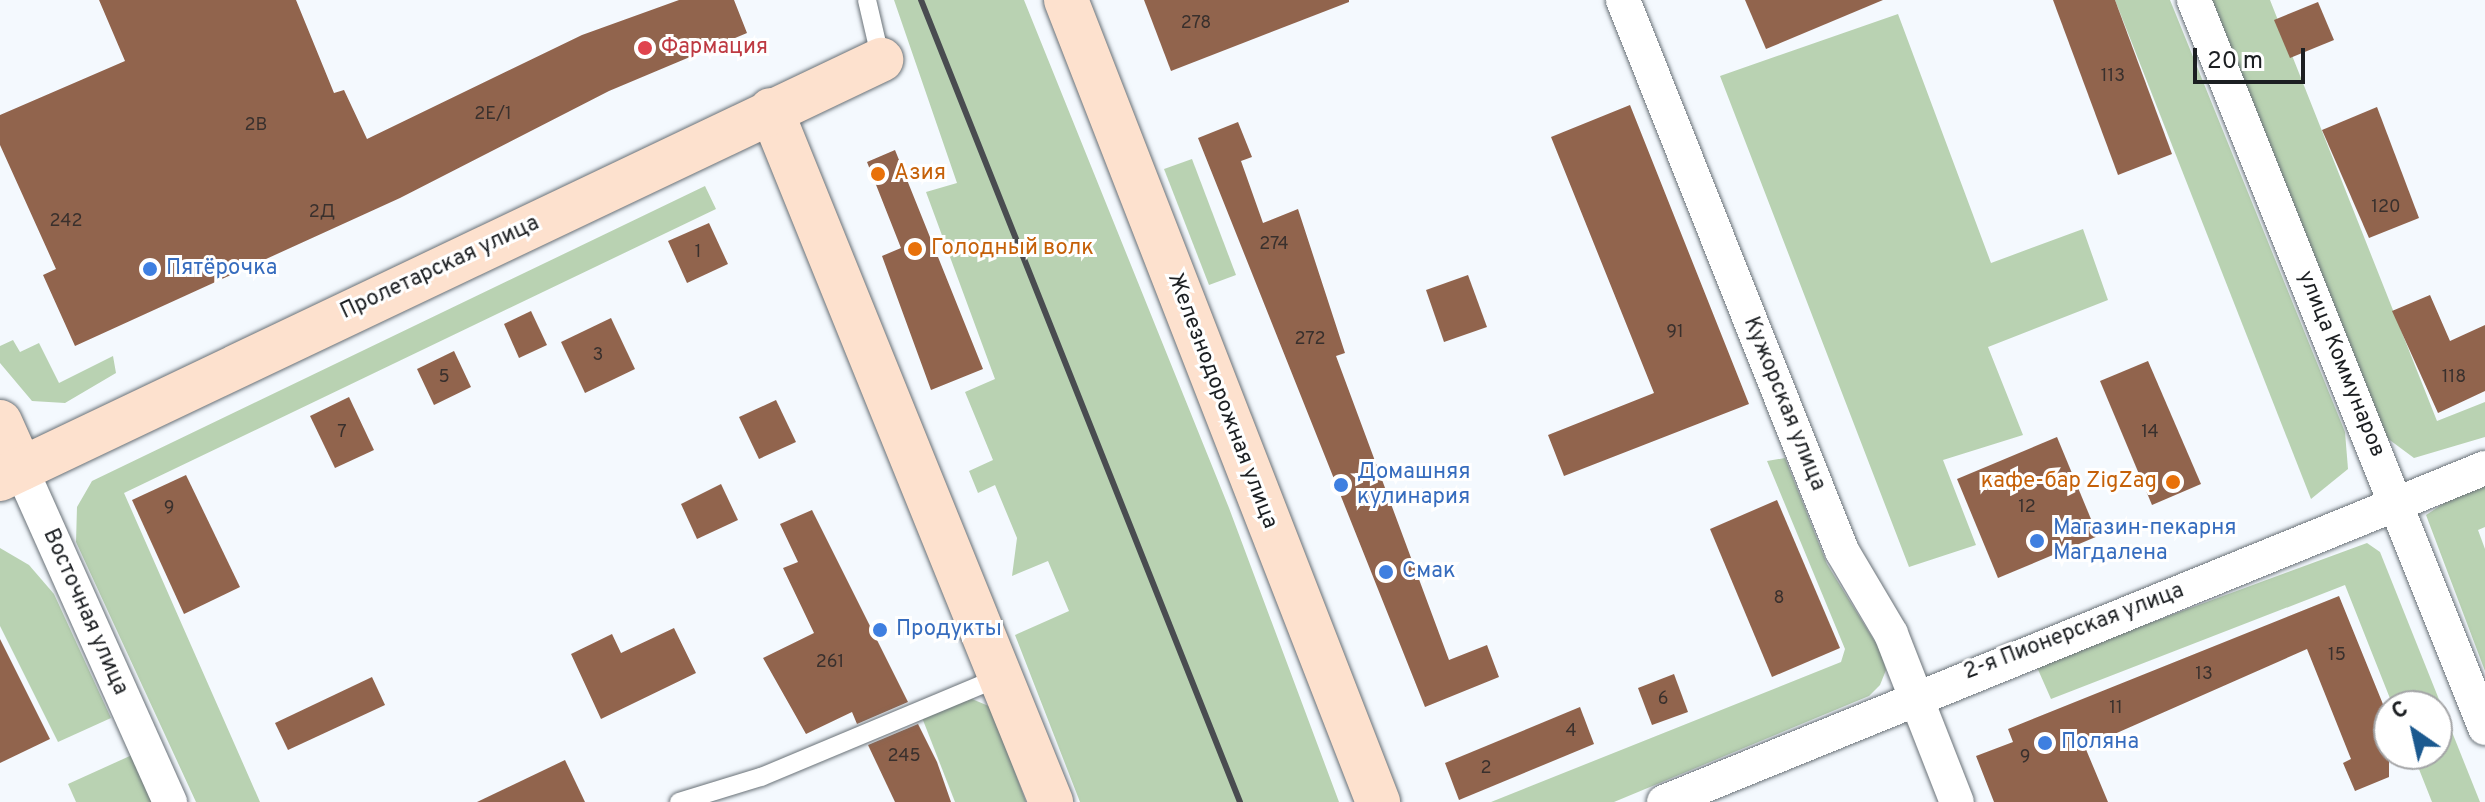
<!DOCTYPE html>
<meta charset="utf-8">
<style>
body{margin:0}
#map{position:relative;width:2485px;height:802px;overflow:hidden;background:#f4f9fe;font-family:Overpass,sans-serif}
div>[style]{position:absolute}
.green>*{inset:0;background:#b9d2b2}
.building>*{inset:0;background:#91644d}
.roads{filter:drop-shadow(0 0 2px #697177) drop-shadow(0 0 2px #697177)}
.lane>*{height:18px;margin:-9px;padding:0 9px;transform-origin:9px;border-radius:9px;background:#fff}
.street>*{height:34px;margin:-17px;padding:0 17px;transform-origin:17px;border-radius:17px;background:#fff}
.secondary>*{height:44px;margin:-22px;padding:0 22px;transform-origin:22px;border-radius:22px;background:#fde1ce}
.rail>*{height:6px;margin:-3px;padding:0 3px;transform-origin:3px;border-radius:3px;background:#494c50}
.dots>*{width:22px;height:22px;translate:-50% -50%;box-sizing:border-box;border:4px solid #fff;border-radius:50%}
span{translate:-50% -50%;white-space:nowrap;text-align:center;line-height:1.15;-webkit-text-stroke:6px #fff;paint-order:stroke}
.number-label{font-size:18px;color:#39302d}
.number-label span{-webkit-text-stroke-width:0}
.health-label{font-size:22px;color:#be3a42}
.left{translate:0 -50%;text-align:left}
.food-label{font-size:22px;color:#c56008}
.right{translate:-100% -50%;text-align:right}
.street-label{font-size:22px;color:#1c1f22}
.shop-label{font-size:22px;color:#366cbe}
.north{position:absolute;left:2373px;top:690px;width:80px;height:80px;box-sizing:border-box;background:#fff;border:2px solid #a4a5a7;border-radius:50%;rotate:326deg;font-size:22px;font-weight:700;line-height:32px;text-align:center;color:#1c1f22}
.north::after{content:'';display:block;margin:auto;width:28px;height:36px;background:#1b598f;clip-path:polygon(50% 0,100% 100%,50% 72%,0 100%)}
.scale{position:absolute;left:2193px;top:48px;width:112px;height:36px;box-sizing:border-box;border:4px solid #1c1f22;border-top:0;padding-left:10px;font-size:24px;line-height:28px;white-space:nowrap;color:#1c1f22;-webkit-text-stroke:6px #fff;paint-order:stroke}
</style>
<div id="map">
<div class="green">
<div style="clip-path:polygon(894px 0,1024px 0,1229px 508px,1339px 802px,1080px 802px,1015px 635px,1069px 611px,1048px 561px,1012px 576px,1017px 538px,995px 485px,978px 493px,969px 471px,993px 460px,965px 392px,995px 379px,926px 192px,957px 183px)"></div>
<div style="clip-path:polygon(2115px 0,2170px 0,2345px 432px,2348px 469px,2311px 499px)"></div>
<div style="clip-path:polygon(2211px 0,2270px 0,2437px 421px,2485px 402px,2485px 437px,2414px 458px,2387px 438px)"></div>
<div style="clip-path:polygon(1898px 14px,1991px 263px,2083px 229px,2108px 300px,1988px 347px,2023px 435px,1943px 460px,1976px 545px,1909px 567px,1720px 76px)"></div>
<div style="clip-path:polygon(1192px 159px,1236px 275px,1209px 285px,1164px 169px)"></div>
<div style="clip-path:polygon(705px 186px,716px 209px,124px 493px,260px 802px,196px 802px,76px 542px,77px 507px,92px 481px)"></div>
<div style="clip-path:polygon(13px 340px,20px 352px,39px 343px,59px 383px,113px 356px,116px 373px,65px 403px,32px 401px,0 363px,0 346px)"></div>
<div style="clip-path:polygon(1785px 458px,1827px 564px,1880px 650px,1886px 670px,1880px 685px,1869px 696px,1614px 802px,1491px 802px,1841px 662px,1845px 649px,1767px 461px)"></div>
<div style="clip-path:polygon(2485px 477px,2485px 527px,2478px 530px,2485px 549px,2485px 671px,2426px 515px)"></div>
<div style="clip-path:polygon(2367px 543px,2380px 552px,2480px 802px,2432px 802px,2413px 754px,2437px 754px,2437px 706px,2393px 706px,2345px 585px,2051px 699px,2036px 665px)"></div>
<div style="clip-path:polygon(0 548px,29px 565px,54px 594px,111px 718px,58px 742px,0 626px)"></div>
<div style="clip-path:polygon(972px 699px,991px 707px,1026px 802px,955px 802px,921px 715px)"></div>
<div style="clip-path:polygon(132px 755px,153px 802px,76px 802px,68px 784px)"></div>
</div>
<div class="building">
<div style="clip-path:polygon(99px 0,296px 0,334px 93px,344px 90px,367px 139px,582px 35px,679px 0,734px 0,747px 33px,609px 91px,400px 198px,75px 346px,43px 275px,56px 269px,0 145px,0 115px,125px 61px)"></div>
<div style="clip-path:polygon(1144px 0,1349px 0,1349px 2px,1171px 71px)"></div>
<div style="clip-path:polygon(1745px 0,1883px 0,1766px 49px)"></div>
<div style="clip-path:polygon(2053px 0,2115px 0,2172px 154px,2118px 175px)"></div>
<div style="clip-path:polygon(2318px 2px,2334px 40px,2290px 58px,2274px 20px)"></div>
<div style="clip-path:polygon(1630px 105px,1749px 404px,1564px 476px,1548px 435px,1654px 393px,1551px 137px)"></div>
<div style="clip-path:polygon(2377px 107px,2419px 218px,2369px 238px,2322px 130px)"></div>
<div style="clip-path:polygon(1238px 122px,1252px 157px,1241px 161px,1263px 223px,1298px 209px,1345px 353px,1336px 356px,1449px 660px,1487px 645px,1499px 677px,1425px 707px,1198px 138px)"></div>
<div style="clip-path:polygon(895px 150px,983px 369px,931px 390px,882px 256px,901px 248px,867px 162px)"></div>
<div style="clip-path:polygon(709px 223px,728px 264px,687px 283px,668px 241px)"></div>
<div style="clip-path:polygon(1468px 275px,1487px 327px,1444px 342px,1426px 290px)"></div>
<div style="clip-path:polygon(2430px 295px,2450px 341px,2485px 325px,2485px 391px,2438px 413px,2392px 311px)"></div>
<div style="clip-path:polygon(531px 311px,547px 345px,519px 358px,504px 324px)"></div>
<div style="clip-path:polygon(611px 318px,635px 369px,585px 393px,561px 342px)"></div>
<div style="clip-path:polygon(454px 351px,471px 387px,434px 405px,417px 369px)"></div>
<div style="clip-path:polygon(2148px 361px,2201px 484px,2152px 505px,2100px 381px)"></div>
<div style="clip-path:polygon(349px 397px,374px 450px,335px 468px,310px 416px)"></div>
<div style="clip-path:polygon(776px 400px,796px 442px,759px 459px,739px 417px)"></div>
<div style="clip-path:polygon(2057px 437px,2098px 536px,1998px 578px,1957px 479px)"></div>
<div style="clip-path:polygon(186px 475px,240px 587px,184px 614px,132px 500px)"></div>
<div style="clip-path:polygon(721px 484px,738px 520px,697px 539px,681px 504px)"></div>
<div style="clip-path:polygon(1777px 500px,1840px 648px,1772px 677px,1710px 529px)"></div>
<div style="clip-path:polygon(812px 510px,908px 702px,857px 724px,852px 712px,806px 734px,763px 658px,814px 633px,783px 568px,798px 562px,780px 524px)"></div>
<div style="clip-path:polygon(2339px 596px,2389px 719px,2389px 777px,2355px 791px,2343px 763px,2351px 759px,2307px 649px,2085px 747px,2108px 802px,1994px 802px,1976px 756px,2013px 742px,2008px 729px)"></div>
<div style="clip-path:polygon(674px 628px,696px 673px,601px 719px,571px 654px,612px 634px,621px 653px)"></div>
<div style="clip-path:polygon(0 639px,50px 739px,0 763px)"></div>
<div style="clip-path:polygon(1674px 674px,1688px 712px,1652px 725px,1638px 688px)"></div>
<div style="clip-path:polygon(372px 677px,385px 705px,288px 750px,275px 723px)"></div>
<div style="clip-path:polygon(1580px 707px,1594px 744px,1459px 800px,1445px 763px)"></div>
<div style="clip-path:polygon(918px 724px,937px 762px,951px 802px,895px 802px,868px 745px)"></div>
<div style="clip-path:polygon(565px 760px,585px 802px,477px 802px)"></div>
</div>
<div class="roads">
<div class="lane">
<div style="left:867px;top:0;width:62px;rotate:76.9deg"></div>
<div style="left:679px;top:802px;width:86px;rotate:-17deg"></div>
<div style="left:761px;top:777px;width:259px;rotate:-22.7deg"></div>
</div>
<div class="street">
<div style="left:1623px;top:0;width:593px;rotate:68.32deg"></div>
<div style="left:1842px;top:551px;width:96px;rotate:59.4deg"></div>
<div style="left:1891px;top:634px;width:180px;rotate:68.6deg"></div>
<div style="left:2194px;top:0;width:784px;rotate:68.21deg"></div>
<div style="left:21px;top:469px;width:365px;rotate:65.9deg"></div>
<div style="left:1664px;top:802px;width:886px;rotate:-22.14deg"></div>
</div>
<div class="secondary">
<div style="left:1066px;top:0;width:861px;rotate:68.74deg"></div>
<div style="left:771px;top:110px;width:747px;rotate:67.97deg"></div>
<div style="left:0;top:422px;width:51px;rotate:65.9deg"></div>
<div style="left:0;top:479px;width:976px;rotate:-25.44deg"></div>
</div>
</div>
<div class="rail">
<div style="left:921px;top:0;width:863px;rotate:68.31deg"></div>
</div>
<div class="dots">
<div style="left:645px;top:48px;background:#e0444e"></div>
<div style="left:878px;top:174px;background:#e8710a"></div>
<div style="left:915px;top:249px;background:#e8710a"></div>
<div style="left:150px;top:269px;background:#3f7fe0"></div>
<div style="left:2173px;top:482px;background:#e8710a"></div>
<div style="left:1341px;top:485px;background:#3f7fe0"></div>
<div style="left:2037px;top:541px;background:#3f7fe0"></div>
<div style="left:1386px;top:572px;background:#3f7fe0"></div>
<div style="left:880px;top:630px;background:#3f7fe0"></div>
<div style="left:2045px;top:743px;background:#3f7fe0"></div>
</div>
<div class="number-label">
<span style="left:1196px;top:24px">278</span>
<span style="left:2113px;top:77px">113</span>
<span style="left:493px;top:115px">2Е/1</span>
<span style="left:256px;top:126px">2В</span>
<span style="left:2386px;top:208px">120</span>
<span style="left:322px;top:213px">2Д</span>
<span style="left:66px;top:222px">242</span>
<span style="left:1274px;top:245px">274</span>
<span style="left:698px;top:253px">1</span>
<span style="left:1675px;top:333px">91</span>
<span style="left:1310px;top:340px">272</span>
<span style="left:598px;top:356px">3</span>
<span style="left:444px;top:378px">5</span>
<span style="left:2454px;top:378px">118</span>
<span style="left:342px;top:433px">7</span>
<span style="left:2150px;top:433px">14</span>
<span style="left:2027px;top:508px">12</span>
<span style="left:169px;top:509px">9</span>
<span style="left:1779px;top:599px">8</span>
<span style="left:2337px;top:656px">15</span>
<span style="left:830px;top:663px">261</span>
<span style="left:2204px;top:675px">13</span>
<span style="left:1663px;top:700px">6</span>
<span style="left:2116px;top:709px">11</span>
<span style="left:1571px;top:732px">4</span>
<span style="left:904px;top:757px">245</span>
<span style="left:2025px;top:758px">9</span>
<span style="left:1486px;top:769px">2</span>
</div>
<div class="health-label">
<span class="left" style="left:661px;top:48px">Фармация</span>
</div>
<div class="food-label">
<span class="left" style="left:894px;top:174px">Азия</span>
<span class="left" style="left:931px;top:249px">Голодный волк</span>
<span class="right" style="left:2157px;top:482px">кафе-бар ZigZag</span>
</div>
<div class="street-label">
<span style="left:440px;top:268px;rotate:-25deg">Пролетарская улица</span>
<span style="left:2341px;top:364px;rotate:68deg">улица Коммунаров</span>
<span style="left:1222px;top:401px;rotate:69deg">Железнодорожная улица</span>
<span style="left:1784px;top:404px;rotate:68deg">Кужорская улица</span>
<span style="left:85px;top:612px;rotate:66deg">Восточная улица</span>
<span style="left:2074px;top:632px;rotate:-21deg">2-я Пионерская улица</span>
</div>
<div class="shop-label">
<span class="left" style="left:166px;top:269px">Пятёрочка</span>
<span class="left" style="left:1357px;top:485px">Домашняя<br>кулинария</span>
<span class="left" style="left:2053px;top:541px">Магазин-пекарня<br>Магдалена</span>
<span class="left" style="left:1402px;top:572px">Смак</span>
<span class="left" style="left:896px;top:630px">Продукты</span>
<span class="left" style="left:2061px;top:743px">Поляна</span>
</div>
<div class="north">С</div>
<div class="scale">20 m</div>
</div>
